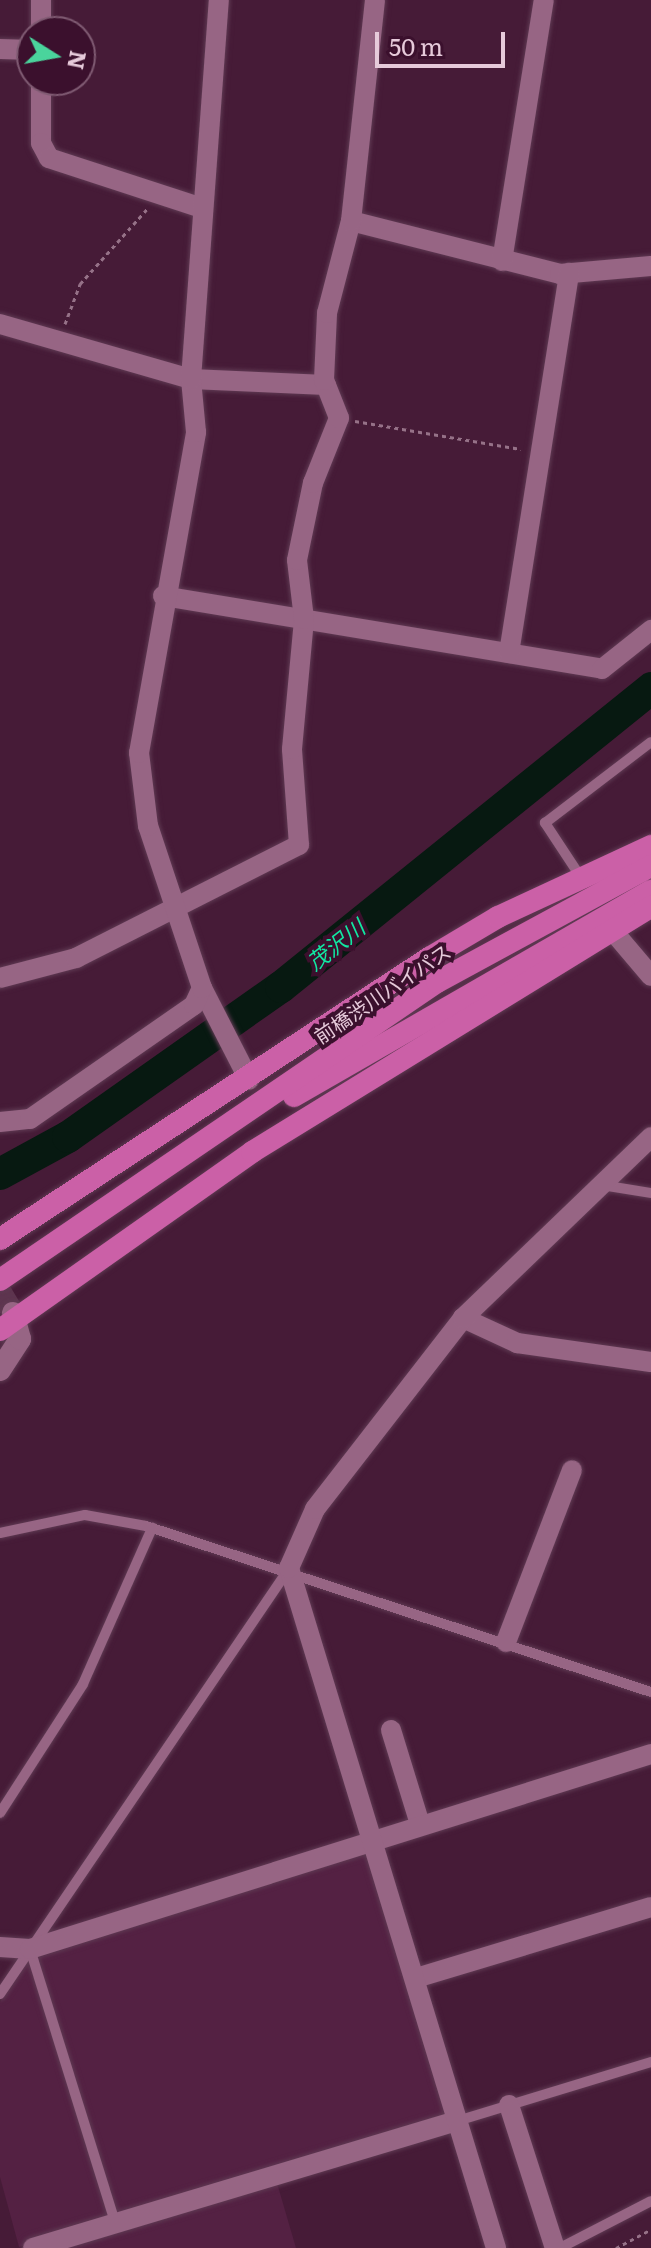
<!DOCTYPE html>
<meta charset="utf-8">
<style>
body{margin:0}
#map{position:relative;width:651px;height:2248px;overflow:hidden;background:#461b37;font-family:Literata,"Noto Sans JP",serif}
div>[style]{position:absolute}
.built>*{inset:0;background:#542143}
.river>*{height:32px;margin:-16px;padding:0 16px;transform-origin:16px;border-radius:16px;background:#071911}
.tertiary-tunnel>*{height:22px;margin-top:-11px;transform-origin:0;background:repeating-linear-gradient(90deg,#5e354f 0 22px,transparent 0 33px)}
.path>*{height:3px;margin-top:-1.5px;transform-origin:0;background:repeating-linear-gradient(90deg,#967288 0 4px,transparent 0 8px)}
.roads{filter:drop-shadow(0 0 2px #5f3a53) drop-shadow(0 0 2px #5f3a53)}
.service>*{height:10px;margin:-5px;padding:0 5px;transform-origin:5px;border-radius:5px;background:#976584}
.minor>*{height:20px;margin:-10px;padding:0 10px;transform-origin:10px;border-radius:10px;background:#976584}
.tertiary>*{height:22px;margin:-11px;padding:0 11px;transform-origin:11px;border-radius:11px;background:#976584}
.trunk>*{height:22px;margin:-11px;padding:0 11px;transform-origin:11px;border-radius:11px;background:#cb60a7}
span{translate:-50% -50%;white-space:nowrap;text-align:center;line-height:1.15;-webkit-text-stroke:8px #3b102d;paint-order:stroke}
.street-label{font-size:20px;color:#e6cada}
.water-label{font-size:22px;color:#11e8a2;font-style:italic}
.north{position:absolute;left:16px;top:16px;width:80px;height:80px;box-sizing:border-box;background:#3b102d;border:2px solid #7f5a72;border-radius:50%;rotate:101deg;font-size:22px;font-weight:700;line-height:32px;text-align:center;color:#e6cada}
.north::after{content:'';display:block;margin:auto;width:28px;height:36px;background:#4ad49c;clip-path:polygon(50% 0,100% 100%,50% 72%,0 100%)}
.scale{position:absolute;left:375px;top:32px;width:130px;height:36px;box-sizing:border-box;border:4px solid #e6cada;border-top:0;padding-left:10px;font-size:24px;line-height:28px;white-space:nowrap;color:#e6cada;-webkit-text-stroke:6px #3b102d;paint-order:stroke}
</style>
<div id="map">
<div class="built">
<div style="clip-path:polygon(360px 1853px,373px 1859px,449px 2114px,19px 2247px,0 2177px,0 2002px,27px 1961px)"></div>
<div style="clip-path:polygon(277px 2183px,296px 2248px,61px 2248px)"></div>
</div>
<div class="river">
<div style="left:0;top:1174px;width:77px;rotate:-28.6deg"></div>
<div style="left:68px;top:1137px;width:261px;rotate:-35.2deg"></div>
<div style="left:281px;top:987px;width:476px;rotate:-38.9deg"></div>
</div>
<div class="tertiary-tunnel">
<div style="left:0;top:1291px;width:26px;rotate:59deg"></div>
</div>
<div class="path">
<div style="left:65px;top:324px;width:43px;rotate:-69.4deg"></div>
<div style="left:80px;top:284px;width:102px;rotate:-48.2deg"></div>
<div style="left:355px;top:421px;width:168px;rotate:9.6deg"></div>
<div style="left:616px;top:2248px;width:40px;rotate:-28deg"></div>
</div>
<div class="roads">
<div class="service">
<div style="left:580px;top:876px;width:64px;rotate:-123.4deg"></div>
<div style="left:545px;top:823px;width:133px;rotate:-37.4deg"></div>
<div style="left:602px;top:1185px;width:50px;rotate:9.3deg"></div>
<div style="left:0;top:1533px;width:87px;rotate:-12deg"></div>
<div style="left:85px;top:1515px;width:62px;rotate:10.2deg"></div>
<div style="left:146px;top:1526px;width:532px;rotate:18.2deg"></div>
<div style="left:0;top:1813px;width:153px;rotate:-57.2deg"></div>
<div style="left:83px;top:1684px;width:171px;rotate:-66.1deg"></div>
<div style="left:30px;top:1949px;width:289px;rotate:72.7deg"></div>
<div style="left:0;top:1994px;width:513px;rotate:-55.81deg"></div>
<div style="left:457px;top:2121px;width:203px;rotate:-16.9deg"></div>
<div style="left:560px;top:2248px;width:102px;rotate:-27.3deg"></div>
</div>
<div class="minor">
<div style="left:41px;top:32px;width:32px;rotate:-90deg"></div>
<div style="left:0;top:49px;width:32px;rotate:2deg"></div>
<div style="left:41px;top:80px;width:63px;rotate:90deg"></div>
<div style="left:41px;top:143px;width:17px;rotate:62deg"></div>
<div style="left:49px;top:158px;width:161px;rotate:18.1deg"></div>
<div style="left:351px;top:221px;width:216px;rotate:14.2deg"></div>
<div style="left:560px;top:274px;width:91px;rotate:-5deg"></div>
<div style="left:502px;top:261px;width:264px;rotate:-80.9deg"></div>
<div style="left:0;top:324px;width:199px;rotate:16.1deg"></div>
<div style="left:191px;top:379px;width:135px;rotate:2.5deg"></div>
<div style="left:163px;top:596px;width:445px;rotate:9.4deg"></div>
<div style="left:602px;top:669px;width:63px;rotate:-38.5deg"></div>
<div style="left:509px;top:653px;width:385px;rotate:-81deg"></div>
<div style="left:612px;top:930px;width:60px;rotate:49.7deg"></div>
<div style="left:0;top:978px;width:79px;rotate:-14.7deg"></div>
<div style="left:76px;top:958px;width:250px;rotate:-26.9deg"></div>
<div style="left:299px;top:845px;width:96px;rotate:-94.2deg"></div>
<div style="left:292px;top:749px;width:131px;rotate:-84.7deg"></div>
<div style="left:304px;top:619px;width:59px;rotate:-96.8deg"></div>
<div style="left:297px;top:560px;width:79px;rotate:-78.3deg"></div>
<div style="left:313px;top:483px;width:70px;rotate:-68.2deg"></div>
<div style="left:339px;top:418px;width:41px;rotate:-111.5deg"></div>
<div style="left:324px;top:380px;width:67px;rotate:-87.4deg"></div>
<div style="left:327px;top:313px;width:95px;rotate:-75.4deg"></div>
<div style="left:351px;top:221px;width:222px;rotate:-83.8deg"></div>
<div style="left:202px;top:988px;width:103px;rotate:62.9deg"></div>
<div style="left:0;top:1122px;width:30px;rotate:-6deg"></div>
<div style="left:30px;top:1119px;width:200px;rotate:-34.8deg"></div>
<div style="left:194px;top:1005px;width:19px;rotate:-65deg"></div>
<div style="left:202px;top:988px;width:171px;rotate:-108.4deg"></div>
<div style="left:148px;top:826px;width:74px;rotate:-97deg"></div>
<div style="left:139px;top:753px;width:326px;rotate:-79.9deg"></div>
<div style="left:196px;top:432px;width:53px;rotate:-95.4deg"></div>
<div style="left:191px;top:379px;width:380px;rotate:-85.8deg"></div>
<div style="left:463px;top:1318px;width:60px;rotate:24.8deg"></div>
<div style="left:517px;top:1343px;width:135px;rotate:8.1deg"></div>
<div style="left:506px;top:1642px;width:184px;rotate:-69deg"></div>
<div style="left:391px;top:1730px;width:98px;rotate:72.9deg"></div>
<div style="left:0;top:1947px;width:30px;rotate:4deg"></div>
<div style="left:30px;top:1949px;width:651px;rotate:-17.43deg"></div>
<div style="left:416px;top:1978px;width:245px;rotate:-16.8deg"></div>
<div style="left:509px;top:2105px;width:150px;rotate:72.2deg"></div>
<div style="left:33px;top:2248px;width:443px;rotate:-16.7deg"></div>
<div style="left:496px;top:2248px;width:711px;rotate:-106.93deg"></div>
<div style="left:289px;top:1568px;width:64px;rotate:-66.2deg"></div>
<div style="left:315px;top:1509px;width:242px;rotate:-52.2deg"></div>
<div style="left:463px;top:1318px;width:261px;rotate:-43.9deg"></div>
</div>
<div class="tertiary">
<div style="left:0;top:1370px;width:37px;rotate:-57deg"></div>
<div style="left:20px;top:1339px;width:27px;rotate:-105deg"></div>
</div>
<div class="trunk">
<div style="left:294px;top:1096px;width:412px;rotate:-29.9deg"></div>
<div style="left:0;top:1239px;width:513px;rotate:-33.23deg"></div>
<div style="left:429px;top:958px;width:80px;rotate:-30.7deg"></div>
<div style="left:498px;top:917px;width:169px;rotate:-24.9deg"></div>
<div style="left:0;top:1280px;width:529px;rotate:-34.29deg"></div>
<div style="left:437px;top:982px;width:243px;rotate:-28.5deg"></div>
<div style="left:0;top:1330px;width:309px;rotate:-35.2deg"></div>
<div style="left:252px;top:1152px;width:468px;rotate:-31.6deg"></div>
</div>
</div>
<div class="street-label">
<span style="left:382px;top:993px;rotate:-34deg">前橋渋川バイパス</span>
</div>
<div class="water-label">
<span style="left:335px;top:944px;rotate:-38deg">茂沢川</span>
</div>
<div class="north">N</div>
<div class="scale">50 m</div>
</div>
